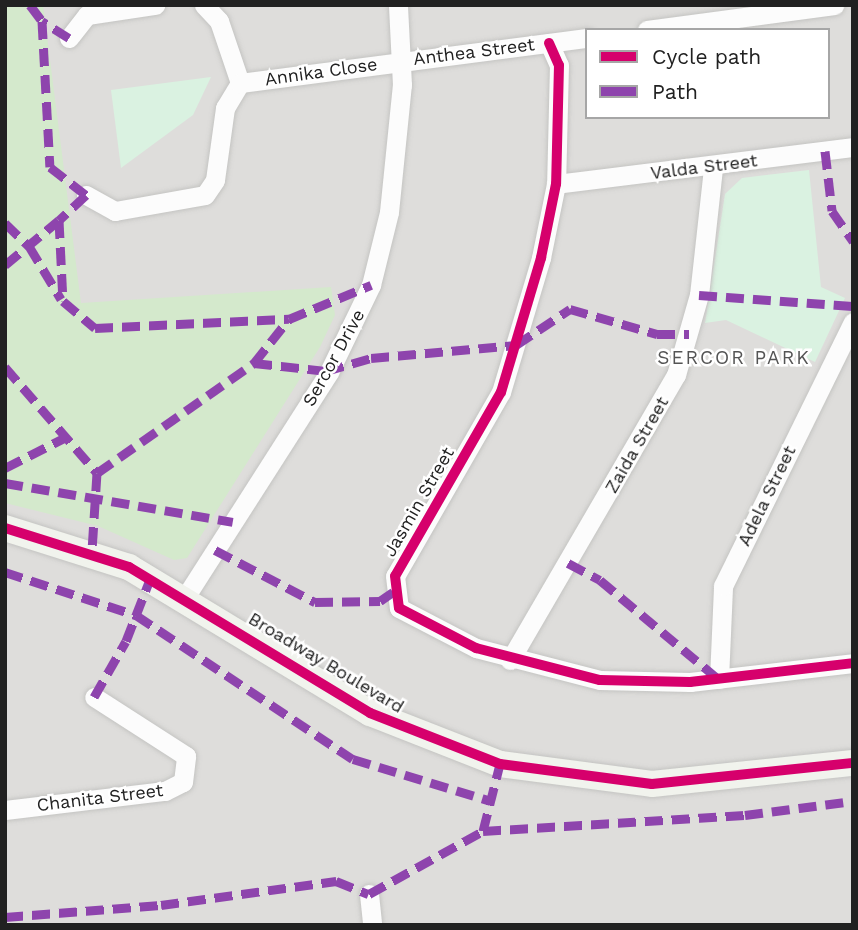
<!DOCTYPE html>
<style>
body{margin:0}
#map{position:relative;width:858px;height:930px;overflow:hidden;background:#eeeeea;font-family:"Work Sans",sans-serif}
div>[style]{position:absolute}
.residential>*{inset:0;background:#dedddb}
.grass>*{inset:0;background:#d4e9cc}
.park>*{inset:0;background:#daf2e1}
.roads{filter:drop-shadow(0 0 2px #c4c4c2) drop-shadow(0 0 2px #c4c4c2)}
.street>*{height:19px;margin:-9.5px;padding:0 9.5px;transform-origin:9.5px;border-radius:9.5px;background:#fcfcfc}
.secondary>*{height:26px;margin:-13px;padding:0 13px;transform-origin:13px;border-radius:13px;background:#f1f3ed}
.quiet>*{height:9px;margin-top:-4.5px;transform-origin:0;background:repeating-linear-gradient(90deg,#8e44ad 0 18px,transparent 0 27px)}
.cycleway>*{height:10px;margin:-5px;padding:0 5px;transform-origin:5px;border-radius:5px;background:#d6006c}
span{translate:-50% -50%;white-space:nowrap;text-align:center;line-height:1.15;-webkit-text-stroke:5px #fff;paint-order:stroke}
.street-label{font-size:18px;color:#212121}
.neighbourhood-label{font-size:19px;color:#545454;letter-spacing:2px}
.frame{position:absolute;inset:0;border:7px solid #212121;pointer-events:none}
.legend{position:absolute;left:585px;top:28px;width:245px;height:91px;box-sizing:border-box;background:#fff;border:2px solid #a6a6a6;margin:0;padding:9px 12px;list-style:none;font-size:21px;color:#212121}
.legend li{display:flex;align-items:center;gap:14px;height:35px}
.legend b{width:35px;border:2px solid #a6a6a6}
</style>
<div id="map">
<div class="residential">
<div style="clip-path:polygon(evenodd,5px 5px,853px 5px,853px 925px,5px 925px,5px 5px,587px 30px,828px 30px,828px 117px,587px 117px,587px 30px)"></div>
</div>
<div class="grass">
<div style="clip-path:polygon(5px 5px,43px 5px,81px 303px,331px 287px,335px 315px,320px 347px,187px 558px,174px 560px,98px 526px,5px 503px)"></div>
</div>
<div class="park">
<div style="clip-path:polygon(211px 77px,193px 115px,121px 168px,111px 90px)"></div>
<div style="clip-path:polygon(809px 170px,821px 287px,845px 298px,815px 362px,726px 320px,705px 323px,725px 194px,742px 178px)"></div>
</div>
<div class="roads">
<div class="street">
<div style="left:204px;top:5px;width:22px;rotate:47deg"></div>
<div style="left:219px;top:21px;width:65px;rotate:71.3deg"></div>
<div style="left:647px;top:30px;width:189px;rotate:-7.6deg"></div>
<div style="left:69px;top:38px;width:29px;rotate:-52deg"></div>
<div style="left:87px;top:15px;width:69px;rotate:-8.4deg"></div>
<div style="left:549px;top:43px;width:24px;rotate:66deg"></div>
<div style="left:559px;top:65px;width:119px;rotate:91.4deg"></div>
<div style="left:556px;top:184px;width:76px;rotate:101.5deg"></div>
<div style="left:541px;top:258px;width:140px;rotate:106.6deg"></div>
<div style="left:501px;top:392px;width:212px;rotate:119.9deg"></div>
<div style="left:395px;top:576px;width:32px;rotate:83deg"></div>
<div style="left:399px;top:608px;width:87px;rotate:27.5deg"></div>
<div style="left:476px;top:648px;width:128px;rotate:14.5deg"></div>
<div style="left:600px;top:680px;width:90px;rotate:1.3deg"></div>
<div style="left:690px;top:682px;width:164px;rotate:-6.6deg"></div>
<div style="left:556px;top:184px;width:299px;rotate:-7.1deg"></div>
<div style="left:86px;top:195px;width:33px;rotate:29deg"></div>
<div style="left:115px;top:211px;width:91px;rotate:-10.1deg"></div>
<div style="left:205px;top:195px;width:18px;rotate:-56deg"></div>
<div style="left:215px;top:180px;width:73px;rotate:-82.1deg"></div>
<div style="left:225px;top:108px;width:29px;rotate:-59deg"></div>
<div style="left:240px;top:83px;width:350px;rotate:-7.4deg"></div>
<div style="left:186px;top:596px;width:266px;rotate:-57.4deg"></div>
<div style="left:329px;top:372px;width:97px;rotate:-64.2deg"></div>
<div style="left:371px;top:285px;width:75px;rotate:-76.1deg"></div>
<div style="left:389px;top:212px;width:128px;rotate:-84.2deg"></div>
<div style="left:402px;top:85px;width:80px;rotate:-92.9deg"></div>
<div style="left:510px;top:660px;width:330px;rotate:-59.8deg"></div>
<div style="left:676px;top:375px;width:83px;rotate:-74deg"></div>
<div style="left:699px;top:295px;width:128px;rotate:-83.7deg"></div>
<div style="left:719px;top:679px;width:93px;rotate:-87.5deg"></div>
<div style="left:723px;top:586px;width:294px;rotate:-63.8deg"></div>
<div style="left:5px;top:810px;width:161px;rotate:-6.8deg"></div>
<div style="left:165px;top:791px;width:20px;rotate:-27deg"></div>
<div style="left:183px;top:782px;width:26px;rotate:-83deg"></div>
<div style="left:186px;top:756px;width:109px;rotate:-147.3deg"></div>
<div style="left:369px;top:894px;width:31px;rotate:84deg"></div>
</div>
<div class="secondary">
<div style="left:5px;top:528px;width:130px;rotate:17.5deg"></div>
<div style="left:129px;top:567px;width:282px;rotate:31.2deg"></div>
<div style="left:370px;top:713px;width:140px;rotate:21.4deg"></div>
<div style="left:500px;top:764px;width:153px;rotate:7.5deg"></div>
<div style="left:652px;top:784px;width:202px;rotate:-6deg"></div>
</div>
</div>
<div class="quiet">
<div style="left:30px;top:5px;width:20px;rotate:53deg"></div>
<div style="left:69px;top:38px;width:32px;rotate:-148deg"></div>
<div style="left:42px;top:21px;width:146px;rotate:86.9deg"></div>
<div style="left:50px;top:167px;width:46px;rotate:37.9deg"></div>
<div style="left:86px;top:195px;width:37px;rotate:137deg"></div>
<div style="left:59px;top:220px;width:81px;rotate:87.2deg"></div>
<div style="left:63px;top:301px;width:42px;rotate:40.2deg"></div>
<div style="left:95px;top:328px;width:194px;rotate:-2.7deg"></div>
<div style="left:289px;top:319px;width:89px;rotate:-22.5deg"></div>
<div style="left:825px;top:151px;width:60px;rotate:83.3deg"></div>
<div style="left:832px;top:211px;width:37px;rotate:55deg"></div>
<div style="left:5px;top:223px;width:33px;rotate:44deg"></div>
<div style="left:29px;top:246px;width:62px;rotate:58.9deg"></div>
<div style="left:5px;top:265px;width:70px;rotate:-39.8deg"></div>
<div style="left:699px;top:295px;width:154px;rotate:4.1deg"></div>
<div style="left:254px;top:363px;width:72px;rotate:6.3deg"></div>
<div style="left:326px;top:371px;width:47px;rotate:-16.1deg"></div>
<div style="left:371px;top:358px;width:146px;rotate:-5.1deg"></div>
<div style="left:516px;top:345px;width:65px;rotate:-33.7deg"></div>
<div style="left:570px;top:309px;width:91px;rotate:16deg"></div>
<div style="left:657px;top:334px;width:32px"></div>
<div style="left:5px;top:367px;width:140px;rotate:49deg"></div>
<div style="left:97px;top:473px;width:78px;rotate:93.7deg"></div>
<div style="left:5px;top:468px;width:71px;rotate:-26.9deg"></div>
<div style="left:97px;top:473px;width:192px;rotate:-35deg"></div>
<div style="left:254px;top:363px;width:56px;rotate:-51.5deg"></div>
<div style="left:5px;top:483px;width:231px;rotate:9.7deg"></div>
<div style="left:215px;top:550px;width:113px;rotate:27.5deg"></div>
<div style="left:315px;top:602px;width:65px;rotate:-0.9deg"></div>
<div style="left:380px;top:601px;width:16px;rotate:-35deg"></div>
<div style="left:568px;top:563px;width:36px;rotate:28deg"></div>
<div style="left:600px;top:580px;width:151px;rotate:39.9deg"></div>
<div style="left:5px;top:572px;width:138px;rotate:18.2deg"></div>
<div style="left:136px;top:615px;width:260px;rotate:33.6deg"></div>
<div style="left:353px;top:759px;width:144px;rotate:16.9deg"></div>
<div style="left:94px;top:697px;width:64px;rotate:-60.3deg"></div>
<div style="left:126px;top:641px;width:69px;rotate:-68.7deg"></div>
<div style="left:483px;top:831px;width:262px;rotate:-3.5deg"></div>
<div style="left:745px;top:815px;width:109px;rotate:-7.4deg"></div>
<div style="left:5px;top:917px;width:156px;rotate:-4.4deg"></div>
<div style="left:161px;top:905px;width:177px;rotate:-7.8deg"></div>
<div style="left:336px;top:881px;width:35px;rotate:22deg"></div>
<div style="left:369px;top:894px;width:130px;rotate:-28.9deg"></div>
<div style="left:483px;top:831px;width:69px;rotate:-75.8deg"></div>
</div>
<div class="cycleway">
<div style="left:549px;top:43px;width:24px;rotate:66deg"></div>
<div style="left:559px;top:65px;width:119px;rotate:91.4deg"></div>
<div style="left:556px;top:184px;width:76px;rotate:101.5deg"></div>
<div style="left:541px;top:258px;width:140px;rotate:106.6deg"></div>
<div style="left:501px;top:392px;width:212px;rotate:119.9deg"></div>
<div style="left:395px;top:576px;width:32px;rotate:83deg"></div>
<div style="left:399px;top:608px;width:87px;rotate:27.5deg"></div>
<div style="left:476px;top:648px;width:128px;rotate:14.5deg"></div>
<div style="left:600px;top:680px;width:90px;rotate:1.3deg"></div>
<div style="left:690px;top:682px;width:164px;rotate:-6.6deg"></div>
<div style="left:5px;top:528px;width:130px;rotate:17.5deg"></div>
<div style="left:129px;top:567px;width:282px;rotate:31.2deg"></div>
<div style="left:370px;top:713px;width:140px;rotate:21.4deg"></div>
<div style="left:500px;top:764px;width:153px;rotate:7.5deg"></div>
<div style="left:652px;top:784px;width:202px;rotate:-6deg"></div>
</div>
<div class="street-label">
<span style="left:474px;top:52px;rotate:-7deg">Anthea Street</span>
<span style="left:321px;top:72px;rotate:-8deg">Annika Close</span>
<span style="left:704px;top:167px;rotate:-7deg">Valda Street</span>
<span style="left:334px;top:358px;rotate:-61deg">Sercor Drive</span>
<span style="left:637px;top:445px;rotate:-60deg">Zaida Street</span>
<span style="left:767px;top:496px;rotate:-64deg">Adela Street</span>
<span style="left:419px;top:502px;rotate:-60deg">Jasmin Street</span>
<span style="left:326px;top:663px;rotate:31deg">Broadway Boulevard</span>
<span style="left:100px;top:798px;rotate:-7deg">Chanita Street</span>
</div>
<div class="neighbourhood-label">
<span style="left:734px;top:358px">SERCOR PARK</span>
</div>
<div class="frame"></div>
<ul class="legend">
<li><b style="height:9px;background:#d6006c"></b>Cycle path</li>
<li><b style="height:9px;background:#8e44ad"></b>Path</li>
</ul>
</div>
